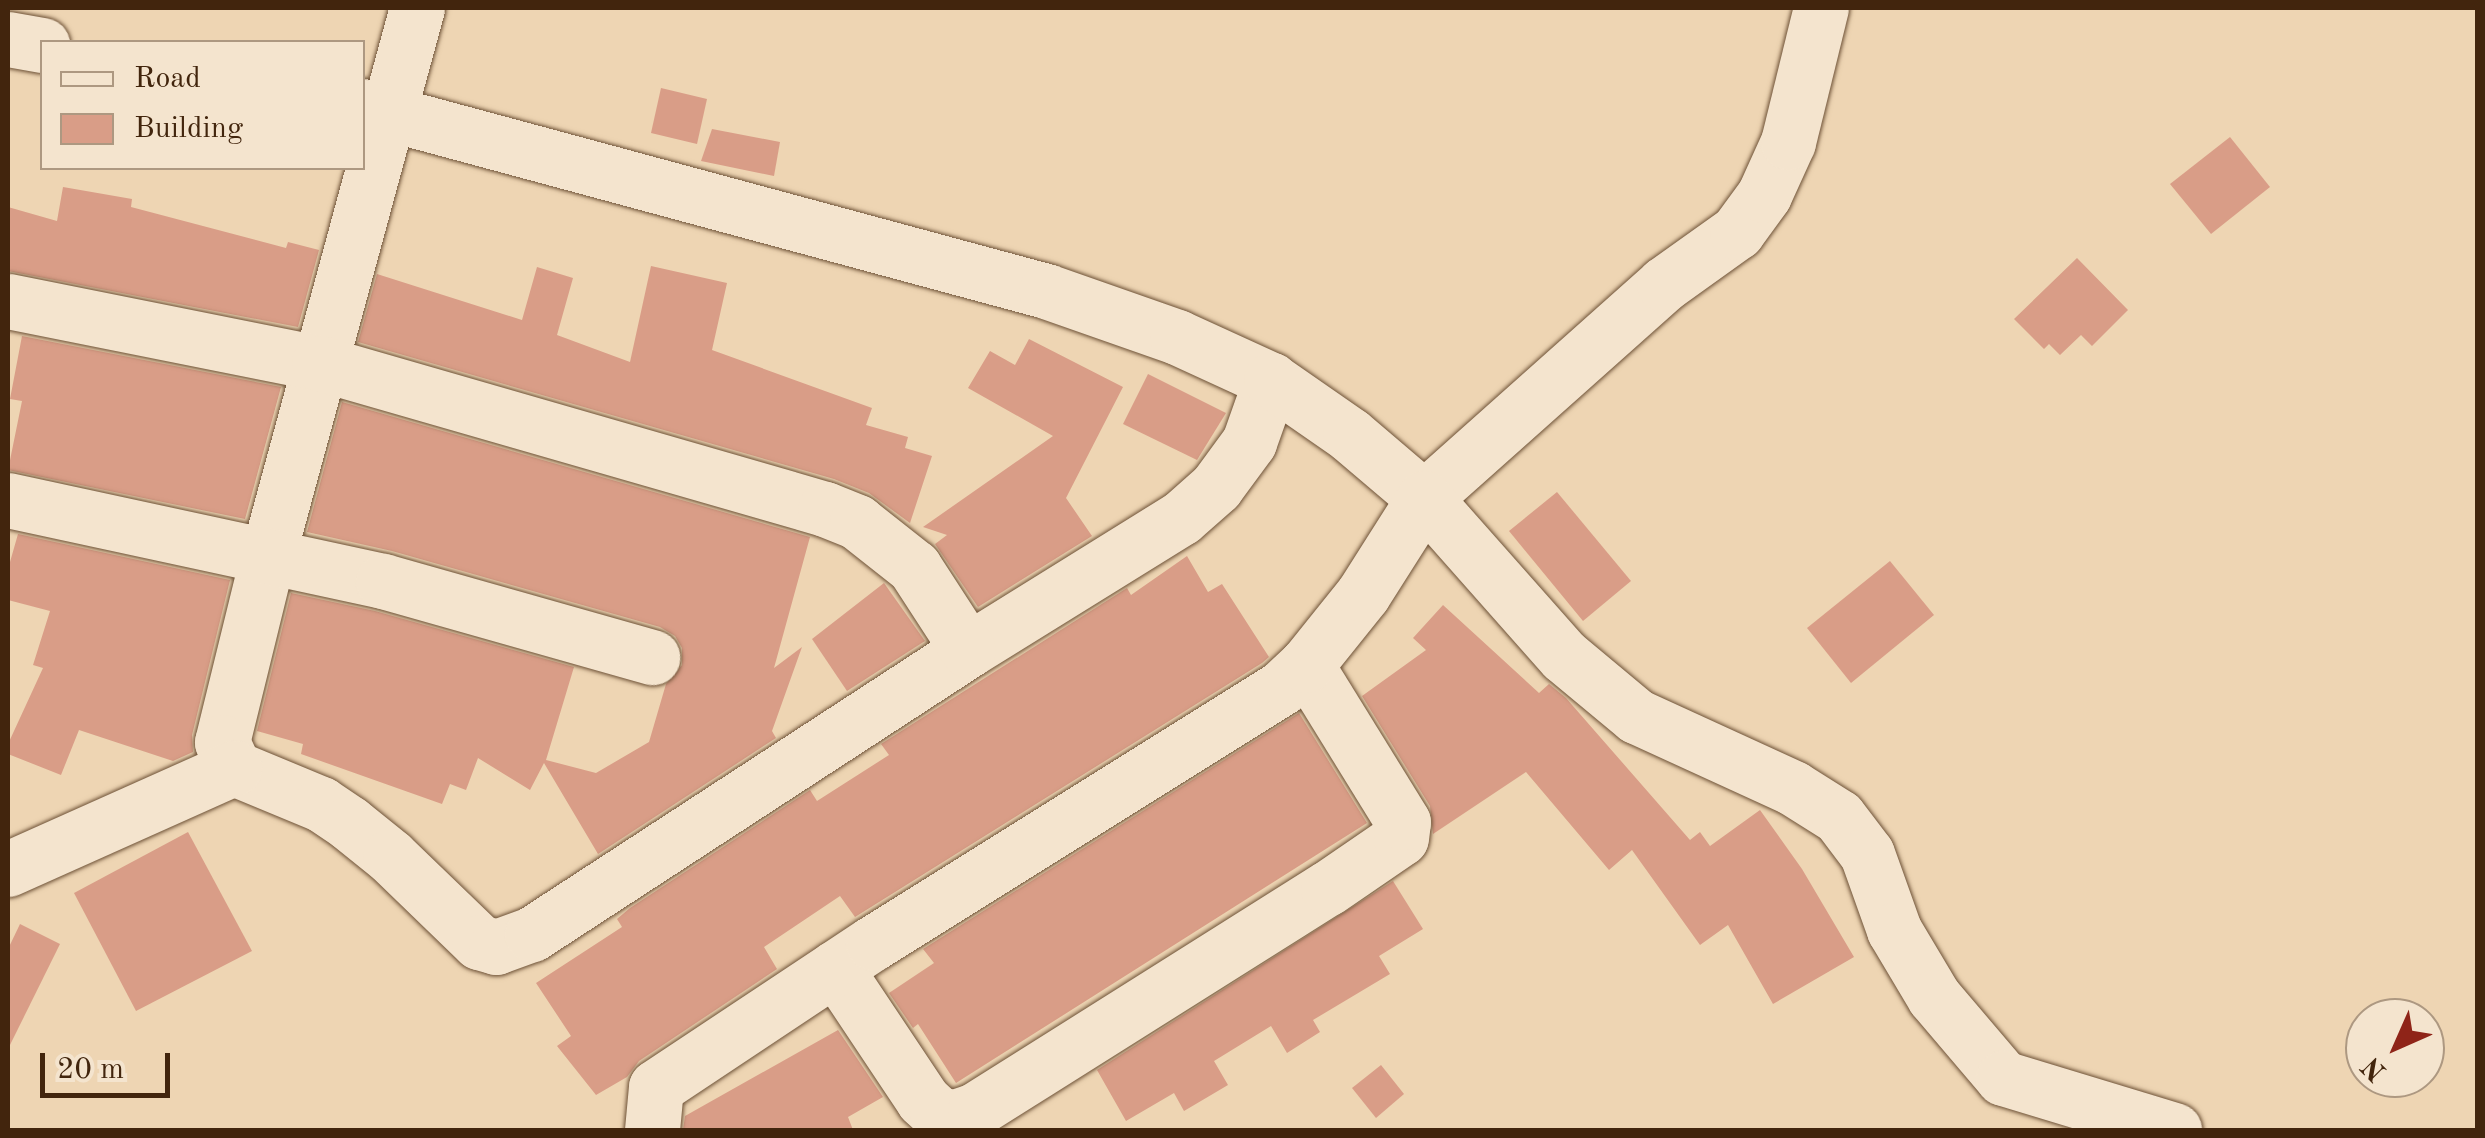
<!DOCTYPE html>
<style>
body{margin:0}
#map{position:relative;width:2485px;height:1138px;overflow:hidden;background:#eed5b3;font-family:"Old Standard TT",serif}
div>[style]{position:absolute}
.building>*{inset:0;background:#d99d87}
.roads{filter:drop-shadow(0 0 2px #6d5136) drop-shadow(0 0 2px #6d5136)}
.minor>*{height:55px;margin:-27.5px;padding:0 27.5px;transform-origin:27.5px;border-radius:27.5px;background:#f4e4ce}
span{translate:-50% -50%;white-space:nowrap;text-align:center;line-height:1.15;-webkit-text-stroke:10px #f4e4ce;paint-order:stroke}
.frame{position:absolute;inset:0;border:10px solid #42250d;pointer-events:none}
.legend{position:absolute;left:40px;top:40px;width:325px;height:130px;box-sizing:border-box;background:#f4e4ce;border:2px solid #ad9881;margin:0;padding:12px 18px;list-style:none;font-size:30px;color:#42250d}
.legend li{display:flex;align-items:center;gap:20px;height:50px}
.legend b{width:50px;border:2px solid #ad9881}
.north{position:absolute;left:2345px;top:998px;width:100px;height:100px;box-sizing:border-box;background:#f4e4ce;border:2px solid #ad9881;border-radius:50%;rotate:225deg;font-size:28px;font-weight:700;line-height:40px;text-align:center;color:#42250d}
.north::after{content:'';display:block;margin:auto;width:35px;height:45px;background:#8f2418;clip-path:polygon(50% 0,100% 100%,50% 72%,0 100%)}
.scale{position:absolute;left:40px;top:1053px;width:130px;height:45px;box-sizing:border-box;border:5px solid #42250d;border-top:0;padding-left:12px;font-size:30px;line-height:35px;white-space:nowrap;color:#42250d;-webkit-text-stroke:8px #f4e4ce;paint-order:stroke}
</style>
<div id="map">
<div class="building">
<div style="clip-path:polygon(661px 88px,707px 99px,697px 144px,651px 133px)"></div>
<div style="clip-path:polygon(712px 129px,780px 142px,774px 176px,701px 161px)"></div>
<div style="clip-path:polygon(2230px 137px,2270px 187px,2211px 234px,2170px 184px)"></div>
<div style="clip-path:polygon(63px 187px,132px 199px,131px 207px,286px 248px,288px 242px,319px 250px,298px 327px,8px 271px,8px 207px,57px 221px)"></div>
<div style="clip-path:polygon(2077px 258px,2128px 310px,2092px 346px,2081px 335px,2060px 355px,2049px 344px,2044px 349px,2014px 319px)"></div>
<div style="clip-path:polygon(651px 266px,727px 283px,712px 350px,872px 408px,866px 425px,908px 437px,905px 448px,932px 456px,910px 523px,869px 493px,834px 479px,358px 342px,377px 274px,522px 320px,537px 267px,573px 278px,557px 335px,630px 362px)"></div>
<div style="clip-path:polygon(22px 336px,281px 387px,245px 519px,8px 470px,22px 401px,10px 399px)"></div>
<div style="clip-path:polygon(1029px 339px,1123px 387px,1066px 498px,1092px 536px,978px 607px,935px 544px,947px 535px,923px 527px,1053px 436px,968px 388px,990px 351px,1015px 365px)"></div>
<div style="clip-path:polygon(1148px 374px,1226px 413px,1197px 460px,1123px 424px)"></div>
<div style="clip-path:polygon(342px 402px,810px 537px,774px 668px,802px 647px,772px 731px,776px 738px,598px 854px,544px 763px,530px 790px,478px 758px,466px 790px,450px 784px,442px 804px,301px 754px,303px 744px,257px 731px,291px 593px,375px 611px,574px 667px,546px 760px,596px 773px,649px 742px,666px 684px,682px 665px,682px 648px,675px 636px,660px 627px,392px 551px,307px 532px)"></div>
<div style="clip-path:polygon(1557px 492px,1631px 581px,1583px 621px,1509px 531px)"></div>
<div style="clip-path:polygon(18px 534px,230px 580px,192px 735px,193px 752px,173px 761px,79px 730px,61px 775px,8px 754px,8px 744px,43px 668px,33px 665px,50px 611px,8px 600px,8px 569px)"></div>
<div style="clip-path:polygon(1187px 556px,1208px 592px,1222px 584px,1269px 657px,1262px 663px,855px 917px,840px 896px,764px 947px,777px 969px,639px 1061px,627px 1077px,596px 1095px,557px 1046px,571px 1036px,536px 983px,622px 927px,617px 919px,630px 908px,810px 790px,817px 801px,889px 755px,881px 744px,1127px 588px,1131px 595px)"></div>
<div style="clip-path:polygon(1890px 561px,1934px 615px,1851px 683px,1807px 628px)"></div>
<div style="clip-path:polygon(884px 583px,925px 641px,847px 691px,812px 639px)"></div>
<div style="clip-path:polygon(1443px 605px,1539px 693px,1549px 684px,1566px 698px,1690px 840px,1700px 832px,1710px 846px,1760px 810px,1802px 869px,1854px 957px,1773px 1004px,1728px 925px,1700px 945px,1632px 850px,1609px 870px,1526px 772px,1433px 834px,1430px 806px,1362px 696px,1426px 650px,1413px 638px)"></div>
<div style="clip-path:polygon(1299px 713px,1367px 823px,956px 1083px,918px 1024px,913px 1028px,889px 993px,934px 963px,923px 949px)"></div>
<div style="clip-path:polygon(188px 832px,252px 951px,136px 1011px,74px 893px)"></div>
<div style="clip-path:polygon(1393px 881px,1423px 929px,1379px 956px,1390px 974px,1313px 1020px,1320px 1032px,1287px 1053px,1271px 1026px,1214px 1061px,1228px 1085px,1184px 1111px,1174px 1093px,1126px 1121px,1097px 1070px)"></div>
<div style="clip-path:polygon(20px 924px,60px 944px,8px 1049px,8px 949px)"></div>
<div style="clip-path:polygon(838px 1030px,883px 1097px,848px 1117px,853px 1130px,683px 1130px,685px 1116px)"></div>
<div style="clip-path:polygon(1381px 1065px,1404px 1094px,1376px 1118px,1352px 1088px)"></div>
</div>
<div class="roads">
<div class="minor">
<div style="left:417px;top:8px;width:567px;rotate:105.24deg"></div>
<div style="left:268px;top:555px;width:193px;rotate:103.8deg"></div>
<div style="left:222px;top:742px;width:29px;rotate:65deg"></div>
<div style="left:234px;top:768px;width:94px;rotate:22.5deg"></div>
<div style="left:321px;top:804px;width:34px;rotate:34deg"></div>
<div style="left:349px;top:823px;width:53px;rotate:38.8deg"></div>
<div style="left:390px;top:856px;width:124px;rotate:44deg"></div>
<div style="left:479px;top:942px;width:18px;rotate:16deg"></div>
<div style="left:496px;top:947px;width:38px;rotate:-20deg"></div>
<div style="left:532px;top:934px;width:520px;rotate:-33.08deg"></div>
<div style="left:968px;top:650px;width:251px;rotate:-31.8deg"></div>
<div style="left:1181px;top:518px;width:47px;rotate:-41.5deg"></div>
<div style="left:1216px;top:487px;width:56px;rotate:-53.7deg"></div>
<div style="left:1249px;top:442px;width:66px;rotate:-70.5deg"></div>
<div style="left:8px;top:39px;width:35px;rotate:10deg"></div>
<div style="left:362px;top:106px;width:709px;rotate:15.13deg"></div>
<div style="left:1046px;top:291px;width:139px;rotate:19.3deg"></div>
<div style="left:1177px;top:337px;width:103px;rotate:24.6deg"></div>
<div style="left:1271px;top:380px;width:96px;rotate:34.8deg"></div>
<div style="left:1350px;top:435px;width:97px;rotate:40.4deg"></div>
<div style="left:1424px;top:498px;width:322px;rotate:-41.7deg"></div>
<div style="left:1664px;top:284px;width:90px;rotate:-35.5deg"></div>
<div style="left:1737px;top:232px;width:46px;rotate:-53.9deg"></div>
<div style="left:1764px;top:195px;width:58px;rotate:-65.6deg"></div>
<div style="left:1788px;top:142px;width:138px;rotate:-76.2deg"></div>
<div style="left:8px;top:301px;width:317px;rotate:11.3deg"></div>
<div style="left:319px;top:363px;width:527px;rotate:16.09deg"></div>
<div style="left:825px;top:509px;width:35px;rotate:22deg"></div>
<div style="left:857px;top:522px;width:73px;rotate:38.3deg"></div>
<div style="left:914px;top:567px;width:99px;rotate:57deg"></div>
<div style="left:8px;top:500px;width:384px;rotate:12.2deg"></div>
<div style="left:383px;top:581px;width:280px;rotate:15.8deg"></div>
<div style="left:8px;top:869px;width:248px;rotate:-24.1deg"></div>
<div style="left:835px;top:968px;width:159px;rotate:56.3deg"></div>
<div style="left:923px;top:1100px;width:19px;rotate:43deg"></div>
<div style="left:937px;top:1113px;width:16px;rotate:18deg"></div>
<div style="left:952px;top:1118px;width:24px;rotate:-19deg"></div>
<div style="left:975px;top:1110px;width:417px;rotate:-32.2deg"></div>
<div style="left:1328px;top:888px;width:88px;rotate:-34.4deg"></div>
<div style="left:1401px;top:838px;width:16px;rotate:-83deg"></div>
<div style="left:1403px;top:822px;width:185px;rotate:-121.7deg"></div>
<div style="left:652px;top:1130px;width:43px;rotate:-84.7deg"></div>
<div style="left:656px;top:1087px;width:260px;rotate:-33.6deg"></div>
<div style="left:873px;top:943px;width:481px;rotate:-32deg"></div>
<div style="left:1281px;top:688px;width:34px;rotate:-43deg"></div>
<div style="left:1306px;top:665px;width:91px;rotate:-51.2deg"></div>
<div style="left:1363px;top:594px;width:114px;rotate:-57.6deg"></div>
<div style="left:1424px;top:498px;width:211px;rotate:48.5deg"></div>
<div style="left:1564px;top:656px;width:94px;rotate:39.8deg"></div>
<div style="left:1636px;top:716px;width:173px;rotate:24.6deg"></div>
<div style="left:1793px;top:788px;width:54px;rotate:32.2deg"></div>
<div style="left:1839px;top:817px;width:46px;rotate:52.9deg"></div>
<div style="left:1867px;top:854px;width:81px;rotate:70.4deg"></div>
<div style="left:1894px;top:930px;width:78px;rotate:59.2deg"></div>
<div style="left:1934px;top:997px;width:106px;rotate:49.6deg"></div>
<div style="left:2003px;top:1078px;width:179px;rotate:16.9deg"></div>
</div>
</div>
<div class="frame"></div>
<ul class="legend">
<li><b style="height:12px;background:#f4e4ce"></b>Road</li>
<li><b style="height:28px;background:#d99d87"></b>Building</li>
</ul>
<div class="north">N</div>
<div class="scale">20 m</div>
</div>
